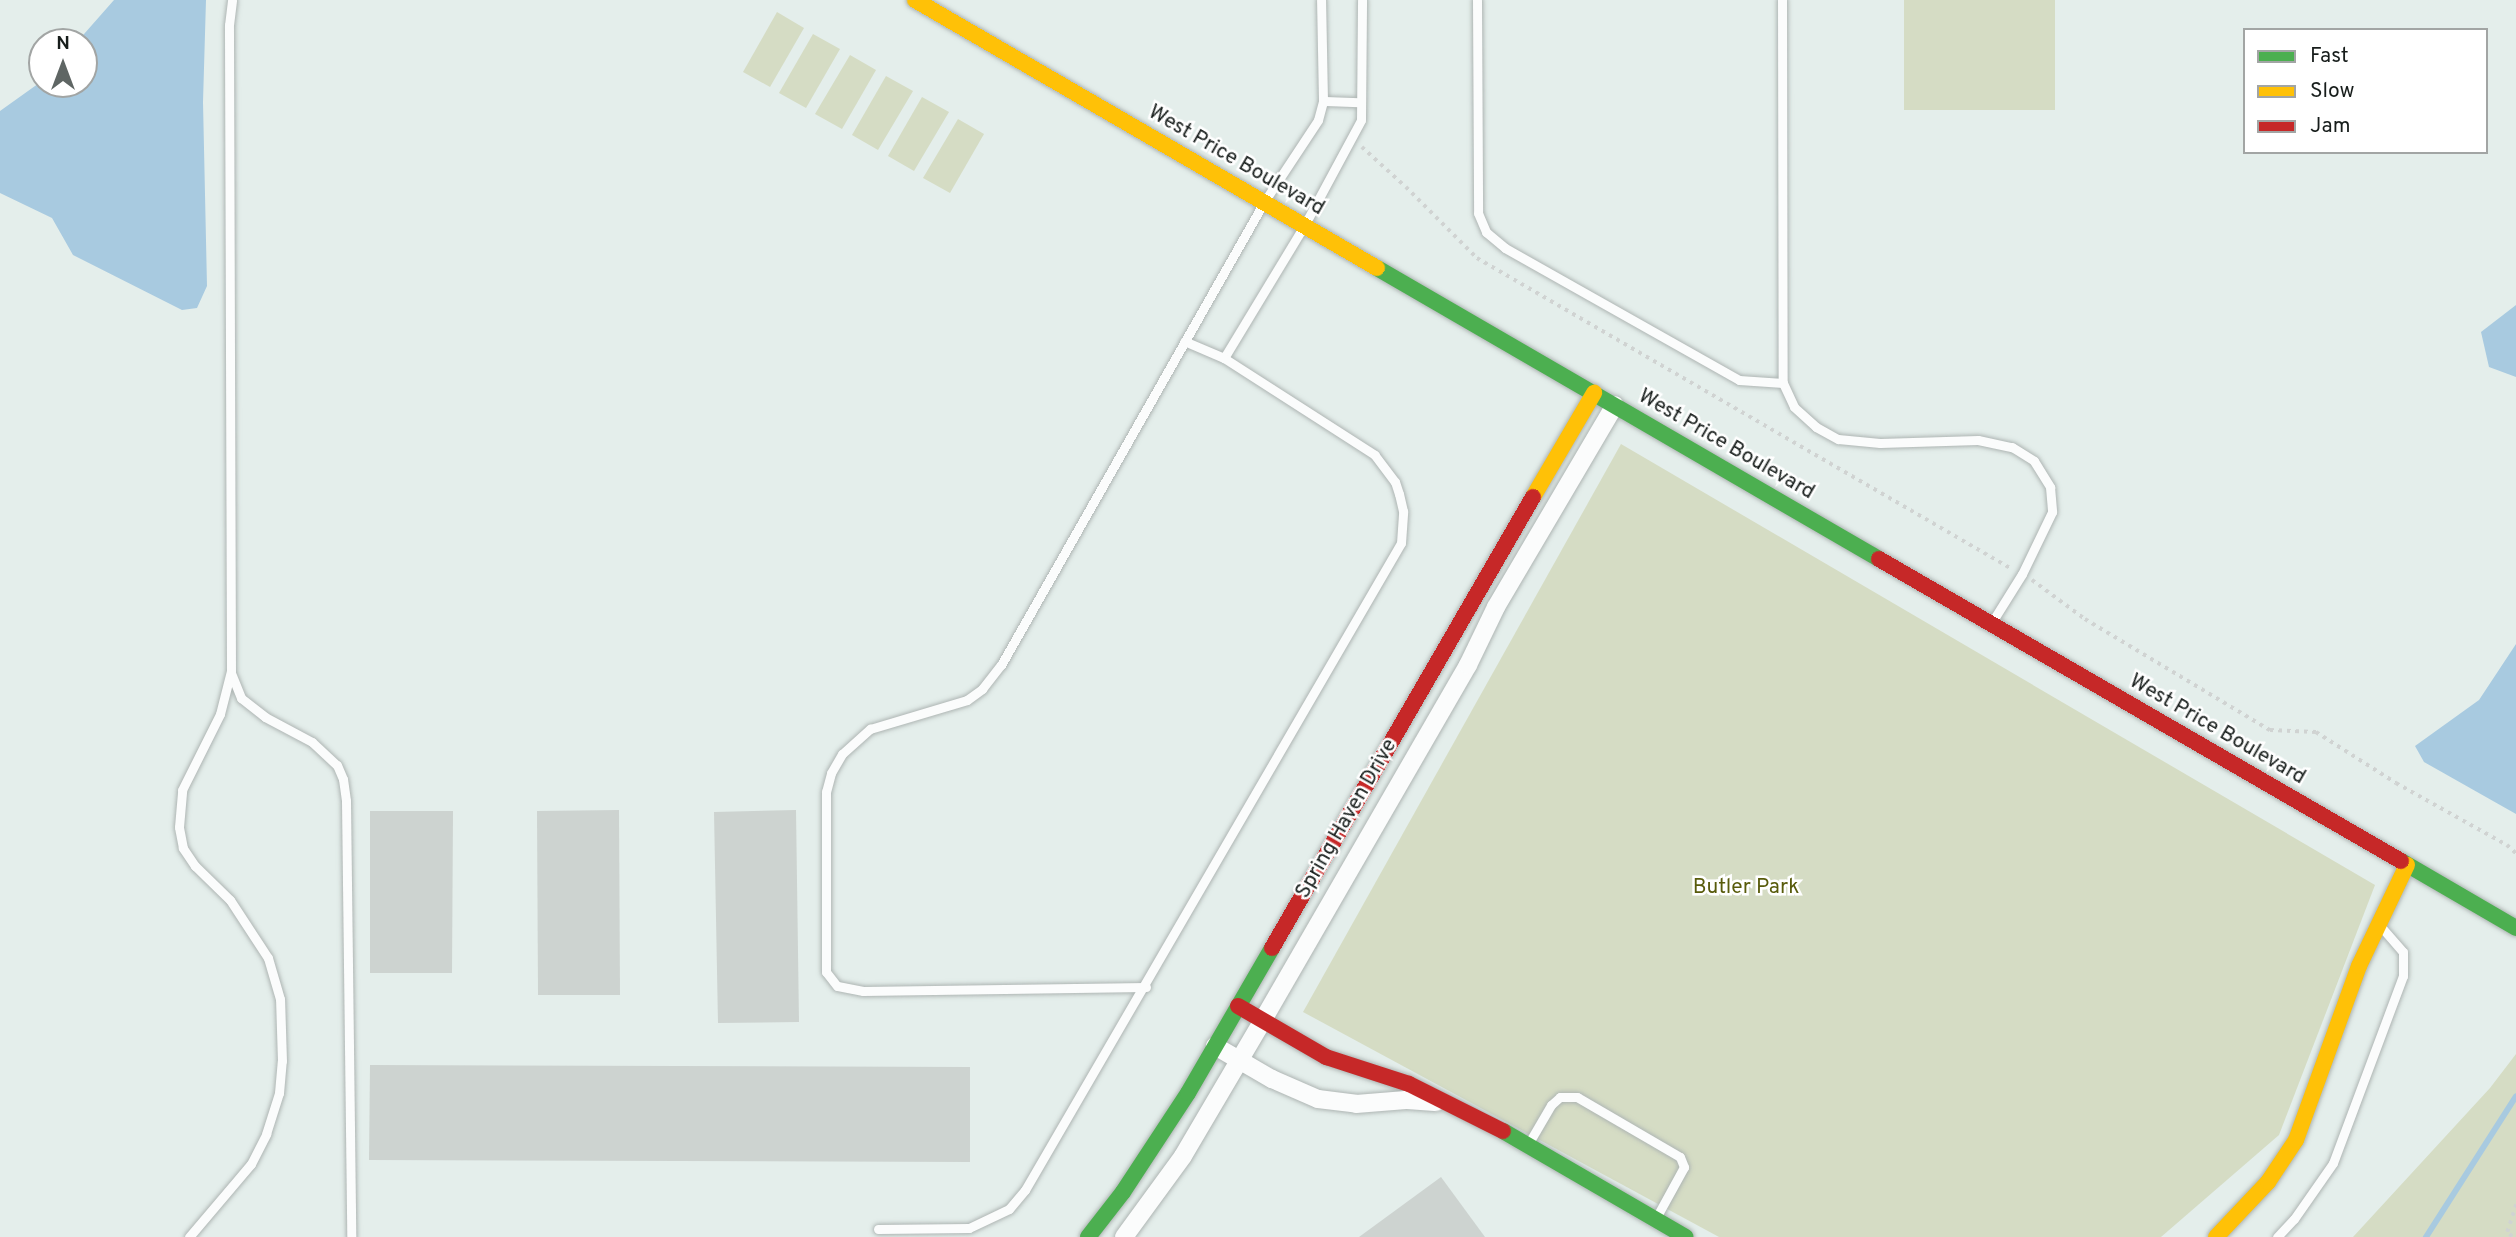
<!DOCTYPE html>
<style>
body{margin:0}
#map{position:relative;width:2516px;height:1237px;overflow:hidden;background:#e4eeeb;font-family:Overpass,sans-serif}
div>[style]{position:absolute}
.green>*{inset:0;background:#d5dcc4}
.water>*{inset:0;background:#a8cae0}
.stream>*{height:6px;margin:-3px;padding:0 3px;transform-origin:3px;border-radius:3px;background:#a8cae0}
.building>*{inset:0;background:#cdd3d0}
.path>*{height:3.5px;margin-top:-1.75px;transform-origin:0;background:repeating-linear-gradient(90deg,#d0d3d2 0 3.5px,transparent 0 8.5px)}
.roads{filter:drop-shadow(0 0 2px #aeb5b3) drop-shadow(0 0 2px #aeb5b3)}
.lane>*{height:9px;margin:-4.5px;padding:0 4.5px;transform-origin:4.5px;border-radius:4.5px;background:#fbfcfc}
.street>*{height:18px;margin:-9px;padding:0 9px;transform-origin:9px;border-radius:9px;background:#fbfcfc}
.fast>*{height:16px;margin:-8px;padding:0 8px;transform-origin:8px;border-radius:8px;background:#4caf50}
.slow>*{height:16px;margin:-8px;padding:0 8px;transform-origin:8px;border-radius:8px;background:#ffc107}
.jam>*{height:16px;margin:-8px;padding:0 8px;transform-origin:8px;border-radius:8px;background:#c62828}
span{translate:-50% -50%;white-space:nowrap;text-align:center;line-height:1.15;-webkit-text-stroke:5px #fff;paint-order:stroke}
.street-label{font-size:21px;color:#171d1b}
.park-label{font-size:21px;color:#585b0b}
.legend{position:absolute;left:2243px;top:28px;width:245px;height:126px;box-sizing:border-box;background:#fff;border:2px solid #a2a5a4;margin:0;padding:9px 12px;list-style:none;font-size:21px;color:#171d1b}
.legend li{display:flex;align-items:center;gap:14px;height:35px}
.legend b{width:35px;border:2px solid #a2a5a4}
.north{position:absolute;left:28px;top:28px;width:70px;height:70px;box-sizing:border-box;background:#fff;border:2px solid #a2a5a4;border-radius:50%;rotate:0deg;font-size:19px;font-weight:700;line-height:28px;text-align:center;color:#171d1b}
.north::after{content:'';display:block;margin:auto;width:24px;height:32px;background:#5f6664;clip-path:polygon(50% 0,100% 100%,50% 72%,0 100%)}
</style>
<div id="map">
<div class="green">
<div style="clip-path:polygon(1904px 0,2055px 0,2055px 110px,1904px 110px)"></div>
<div style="clip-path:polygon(777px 12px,804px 28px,770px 87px,743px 72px)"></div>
<div style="clip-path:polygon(813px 34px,840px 49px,806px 108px,779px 93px)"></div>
<div style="clip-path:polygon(850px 55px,876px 70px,842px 129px,815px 114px)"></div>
<div style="clip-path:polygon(886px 76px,913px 91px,878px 150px,852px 135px)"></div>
<div style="clip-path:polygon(922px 97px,949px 112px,914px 171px,888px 156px)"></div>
<div style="clip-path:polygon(958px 119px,984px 134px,950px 193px,923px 178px)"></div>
<div style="clip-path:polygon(1621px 444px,2375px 885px,2279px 1135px,2161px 1237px,1719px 1237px,1303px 1012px)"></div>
<div style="clip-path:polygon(2516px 1054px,2516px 1237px,2353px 1237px,2490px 1088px)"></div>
</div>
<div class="water">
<div style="clip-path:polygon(114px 0,206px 0,203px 102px,207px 286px,197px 308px,182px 310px,73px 255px,52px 218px,0 193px,0 111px,42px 81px,42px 84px,84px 84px,84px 42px,77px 42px)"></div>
<div style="clip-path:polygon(2516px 305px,2516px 377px,2489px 367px,2481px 332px)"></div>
<div style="clip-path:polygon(2516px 644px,2516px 814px,2424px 762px,2415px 746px,2479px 700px)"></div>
</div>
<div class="stream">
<div style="left:2426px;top:1237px;width:167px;rotate:-57.4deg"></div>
</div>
<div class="building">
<div style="clip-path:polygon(619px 810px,620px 995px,538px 995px,537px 811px)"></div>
<div style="clip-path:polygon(796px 810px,799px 1022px,718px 1023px,714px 812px)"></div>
<div style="clip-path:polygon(370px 811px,453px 811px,452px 973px,370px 973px)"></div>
<div style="clip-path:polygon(370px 1065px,970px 1067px,970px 1162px,369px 1160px)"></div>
<div style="clip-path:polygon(1441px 1177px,1485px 1237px,1359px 1237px)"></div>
</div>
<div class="path">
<div style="left:1362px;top:147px;width:59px;rotate:42.3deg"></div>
<div style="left:1406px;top:187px;width:100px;rotate:45deg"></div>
<div style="left:1477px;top:258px;width:617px;rotate:30.18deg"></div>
<div style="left:2032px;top:580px;width:66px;rotate:36.3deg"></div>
<div style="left:2085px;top:619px;width:216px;rotate:31deg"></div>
<div style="left:2270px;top:730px;width:46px;rotate:2.5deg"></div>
<div style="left:2316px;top:732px;width:95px;rotate:32.5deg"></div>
<div style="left:2396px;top:783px;width:127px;rotate:29.2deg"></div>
<div style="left:2507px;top:845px;width:12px;rotate:42deg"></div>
<div style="left:2512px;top:1237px;width:7px;rotate:-135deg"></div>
<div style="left:2507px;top:1232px;width:29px;rotate:-72deg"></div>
</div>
<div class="roads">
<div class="lane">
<div style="left:1477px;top:0;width:213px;rotate:89.7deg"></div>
<div style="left:1478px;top:213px;width:21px;rotate:67deg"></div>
<div style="left:1486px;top:232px;width:25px;rotate:40deg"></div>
<div style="left:1505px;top:248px;width:269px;rotate:29.4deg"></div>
<div style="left:1739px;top:380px;width:44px;rotate:3.9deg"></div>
<div style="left:1782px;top:0;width:383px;rotate:89.9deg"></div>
<div style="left:1783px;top:383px;width:26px;rotate:65deg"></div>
<div style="left:1794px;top:407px;width:30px;rotate:42deg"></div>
<div style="left:1816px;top:427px;width:25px;rotate:29deg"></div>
<div style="left:1838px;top:439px;width:42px;rotate:5.4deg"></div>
<div style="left:1880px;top:443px;width:98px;rotate:-1.8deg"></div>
<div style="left:1978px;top:440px;width:35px;rotate:12deg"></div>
<div style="left:2012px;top:447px;width:26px;rotate:32deg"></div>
<div style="left:2034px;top:461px;width:31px;rotate:58deg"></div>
<div style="left:2050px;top:487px;width:25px;rotate:85deg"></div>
<div style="left:2052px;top:512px;width:69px;rotate:115.8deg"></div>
<div style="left:2022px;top:574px;width:57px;rotate:122deg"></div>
<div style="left:1323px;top:101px;width:38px;rotate:2deg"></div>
<div style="left:1224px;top:358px;width:154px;rotate:-58.8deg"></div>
<div style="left:1304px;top:226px;width:120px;rotate:-61.7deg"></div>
<div style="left:1361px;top:120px;width:120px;rotate:-89.5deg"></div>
<div style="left:231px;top:673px;width:27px;rotate:68deg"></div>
<div style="left:241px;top:698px;width:31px;rotate:38deg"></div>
<div style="left:265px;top:717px;width:53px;rotate:28deg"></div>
<div style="left:312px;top:742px;width:34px;rotate:43deg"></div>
<div style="left:337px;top:765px;width:15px;rotate:67deg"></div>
<div style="left:343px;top:779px;width:22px;rotate:82deg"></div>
<div style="left:346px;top:801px;width:436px;rotate:89.3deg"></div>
<div style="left:1146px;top:987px;width:283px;rotate:179.2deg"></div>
<div style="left:863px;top:991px;width:26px;rotate:-169deg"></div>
<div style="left:837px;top:986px;width:18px;rotate:-128deg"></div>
<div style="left:826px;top:972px;width:180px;rotate:-90deg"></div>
<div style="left:826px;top:792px;width:20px;rotate:-75deg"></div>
<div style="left:831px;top:773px;width:22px;rotate:-60deg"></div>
<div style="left:842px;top:754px;width:38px;rotate:-42deg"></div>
<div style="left:870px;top:729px;width:101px;rotate:-16.6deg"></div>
<div style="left:967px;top:700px;width:19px;rotate:-36deg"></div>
<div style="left:982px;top:689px;width:31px;rotate:-52deg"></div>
<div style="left:1001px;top:665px;width:532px;rotate:-60.4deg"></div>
<div style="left:1264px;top:202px;width:98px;rotate:-56.6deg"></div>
<div style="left:1318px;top:120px;width:20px;rotate:-75deg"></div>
<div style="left:1323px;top:101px;width:101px;rotate:-91.1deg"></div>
<div style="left:1530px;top:1141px;width:42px;rotate:-59.7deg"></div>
<div style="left:1551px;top:1105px;width:12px;rotate:-42deg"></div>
<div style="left:1560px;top:1097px;width:17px"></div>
<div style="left:1577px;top:1097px;width:119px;rotate:30.2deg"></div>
<div style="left:1680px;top:1157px;width:11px;rotate:68deg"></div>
<div style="left:1684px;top:1167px;width:58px;rotate:118.8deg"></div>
<div style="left:878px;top:1229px;width:91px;rotate:-0.6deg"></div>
<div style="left:969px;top:1228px;width:44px;rotate:-25.4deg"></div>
<div style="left:1009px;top:1209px;width:25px;rotate:-50deg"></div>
<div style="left:1025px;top:1190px;width:748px;rotate:-59.84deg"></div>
<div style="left:1401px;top:543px;width:32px;rotate:-86deg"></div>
<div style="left:1403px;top:511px;width:17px;rotate:-103deg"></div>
<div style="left:1399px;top:494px;width:13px;rotate:-108deg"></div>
<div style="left:1395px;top:482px;width:34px;rotate:-127deg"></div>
<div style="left:1375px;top:455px;width:179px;rotate:-147.3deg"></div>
<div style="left:1224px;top:358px;width:43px;rotate:-157deg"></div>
<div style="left:189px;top:1237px;width:96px;rotate:-49.7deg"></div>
<div style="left:251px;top:1164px;width:34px;rotate:-63deg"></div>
<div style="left:266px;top:1134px;width:43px;rotate:-72.4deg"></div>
<div style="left:279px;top:1093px;width:32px;rotate:-85deg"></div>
<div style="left:282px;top:1061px;width:62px;rotate:-91.8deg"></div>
<div style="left:280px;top:999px;width:43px;rotate:-106.3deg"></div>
<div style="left:268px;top:958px;width:69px;rotate:-123.2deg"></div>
<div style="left:230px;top:900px;width:49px;rotate:-135.8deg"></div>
<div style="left:195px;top:866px;width:22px;rotate:-124deg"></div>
<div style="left:183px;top:848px;width:21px;rotate:-101deg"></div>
<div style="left:179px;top:827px;width:37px;rotate:-85deg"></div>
<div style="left:182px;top:790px;width:85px;rotate:-63.4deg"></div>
<div style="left:220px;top:714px;width:44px;rotate:-75.7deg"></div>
<div style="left:231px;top:671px;width:646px;rotate:-90.18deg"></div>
<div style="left:229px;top:25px;width:25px;rotate:-83deg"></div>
<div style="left:2277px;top:1237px;width:25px;rotate:-47deg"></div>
<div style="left:2294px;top:1219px;width:68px;rotate:-55.1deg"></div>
<div style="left:2333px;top:1163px;width:200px;rotate:-69.5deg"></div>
<div style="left:2403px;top:976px;width:24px;rotate:-90deg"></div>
<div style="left:2403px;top:952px;width:32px;rotate:-131deg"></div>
</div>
<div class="street">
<div style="left:1215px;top:1046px;width:66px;rotate:30.1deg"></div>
<div style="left:1272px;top:1079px;width:50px;rotate:23.5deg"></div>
<div style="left:1318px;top:1099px;width:38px;rotate:7deg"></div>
<div style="left:1356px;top:1104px;width:50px;rotate:-4.6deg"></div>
<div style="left:1406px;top:1100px;width:30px;rotate:4deg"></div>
<div style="left:1124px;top:1237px;width:100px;rotate:-53.9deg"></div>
<div style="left:1183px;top:1156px;width:158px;rotate:-59.5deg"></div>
<div style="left:1263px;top:1020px;width:410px;rotate:-60deg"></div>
<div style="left:1468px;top:665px;width:64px;rotate:-64.2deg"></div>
<div style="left:1496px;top:607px;width:234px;rotate:-59.5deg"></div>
</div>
<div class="fast">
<div style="left:1377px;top:268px;width:580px;rotate:30.1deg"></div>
<div style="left:2401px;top:861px;width:133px;rotate:30.2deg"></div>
<div style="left:1503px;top:1131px;width:211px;rotate:30.1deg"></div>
<div style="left:1088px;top:1237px;width:57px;rotate:-52.1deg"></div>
<div style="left:1123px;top:1192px;width:118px;rotate:-56.7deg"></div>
<div style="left:1188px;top:1093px;width:168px;rotate:-59.9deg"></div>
</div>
<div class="slow">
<div style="left:915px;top:0;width:534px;rotate:30.12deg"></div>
<div style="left:1533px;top:497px;width:121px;rotate:-59.6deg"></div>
<div style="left:2216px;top:1237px;width:76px;rotate:-46.6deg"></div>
<div style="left:2268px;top:1182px;width:50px;rotate:-56.3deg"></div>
<div style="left:2296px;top:1140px;width:185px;rotate:-70.1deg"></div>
<div style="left:2359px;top:966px;width:112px;rotate:-64.6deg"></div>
</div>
<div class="jam">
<div style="left:1879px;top:559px;width:603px;rotate:30.05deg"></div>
<div style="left:1272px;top:948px;width:521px;rotate:-59.94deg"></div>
<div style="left:1238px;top:1006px;width:102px;rotate:30.1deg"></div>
<div style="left:1326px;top:1057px;width:87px;rotate:18deg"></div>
<div style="left:1409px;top:1084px;width:105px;rotate:26.6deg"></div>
</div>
</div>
<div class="street-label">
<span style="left:1236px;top:161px;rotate:30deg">West Price Boulevard</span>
<span style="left:1726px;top:445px;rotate:30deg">West Price Boulevard</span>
<span style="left:2217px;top:730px;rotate:30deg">West Price Boulevard</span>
<span style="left:1347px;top:819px;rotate:-60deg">Spring Haven Drive</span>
</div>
<div class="park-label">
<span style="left:1746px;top:888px">Butler Park</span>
</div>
<ul class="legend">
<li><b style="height:9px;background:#4caf50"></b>Fast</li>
<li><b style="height:9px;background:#ffc107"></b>Slow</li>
<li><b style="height:9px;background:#c62828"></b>Jam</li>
</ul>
<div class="north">N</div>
</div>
